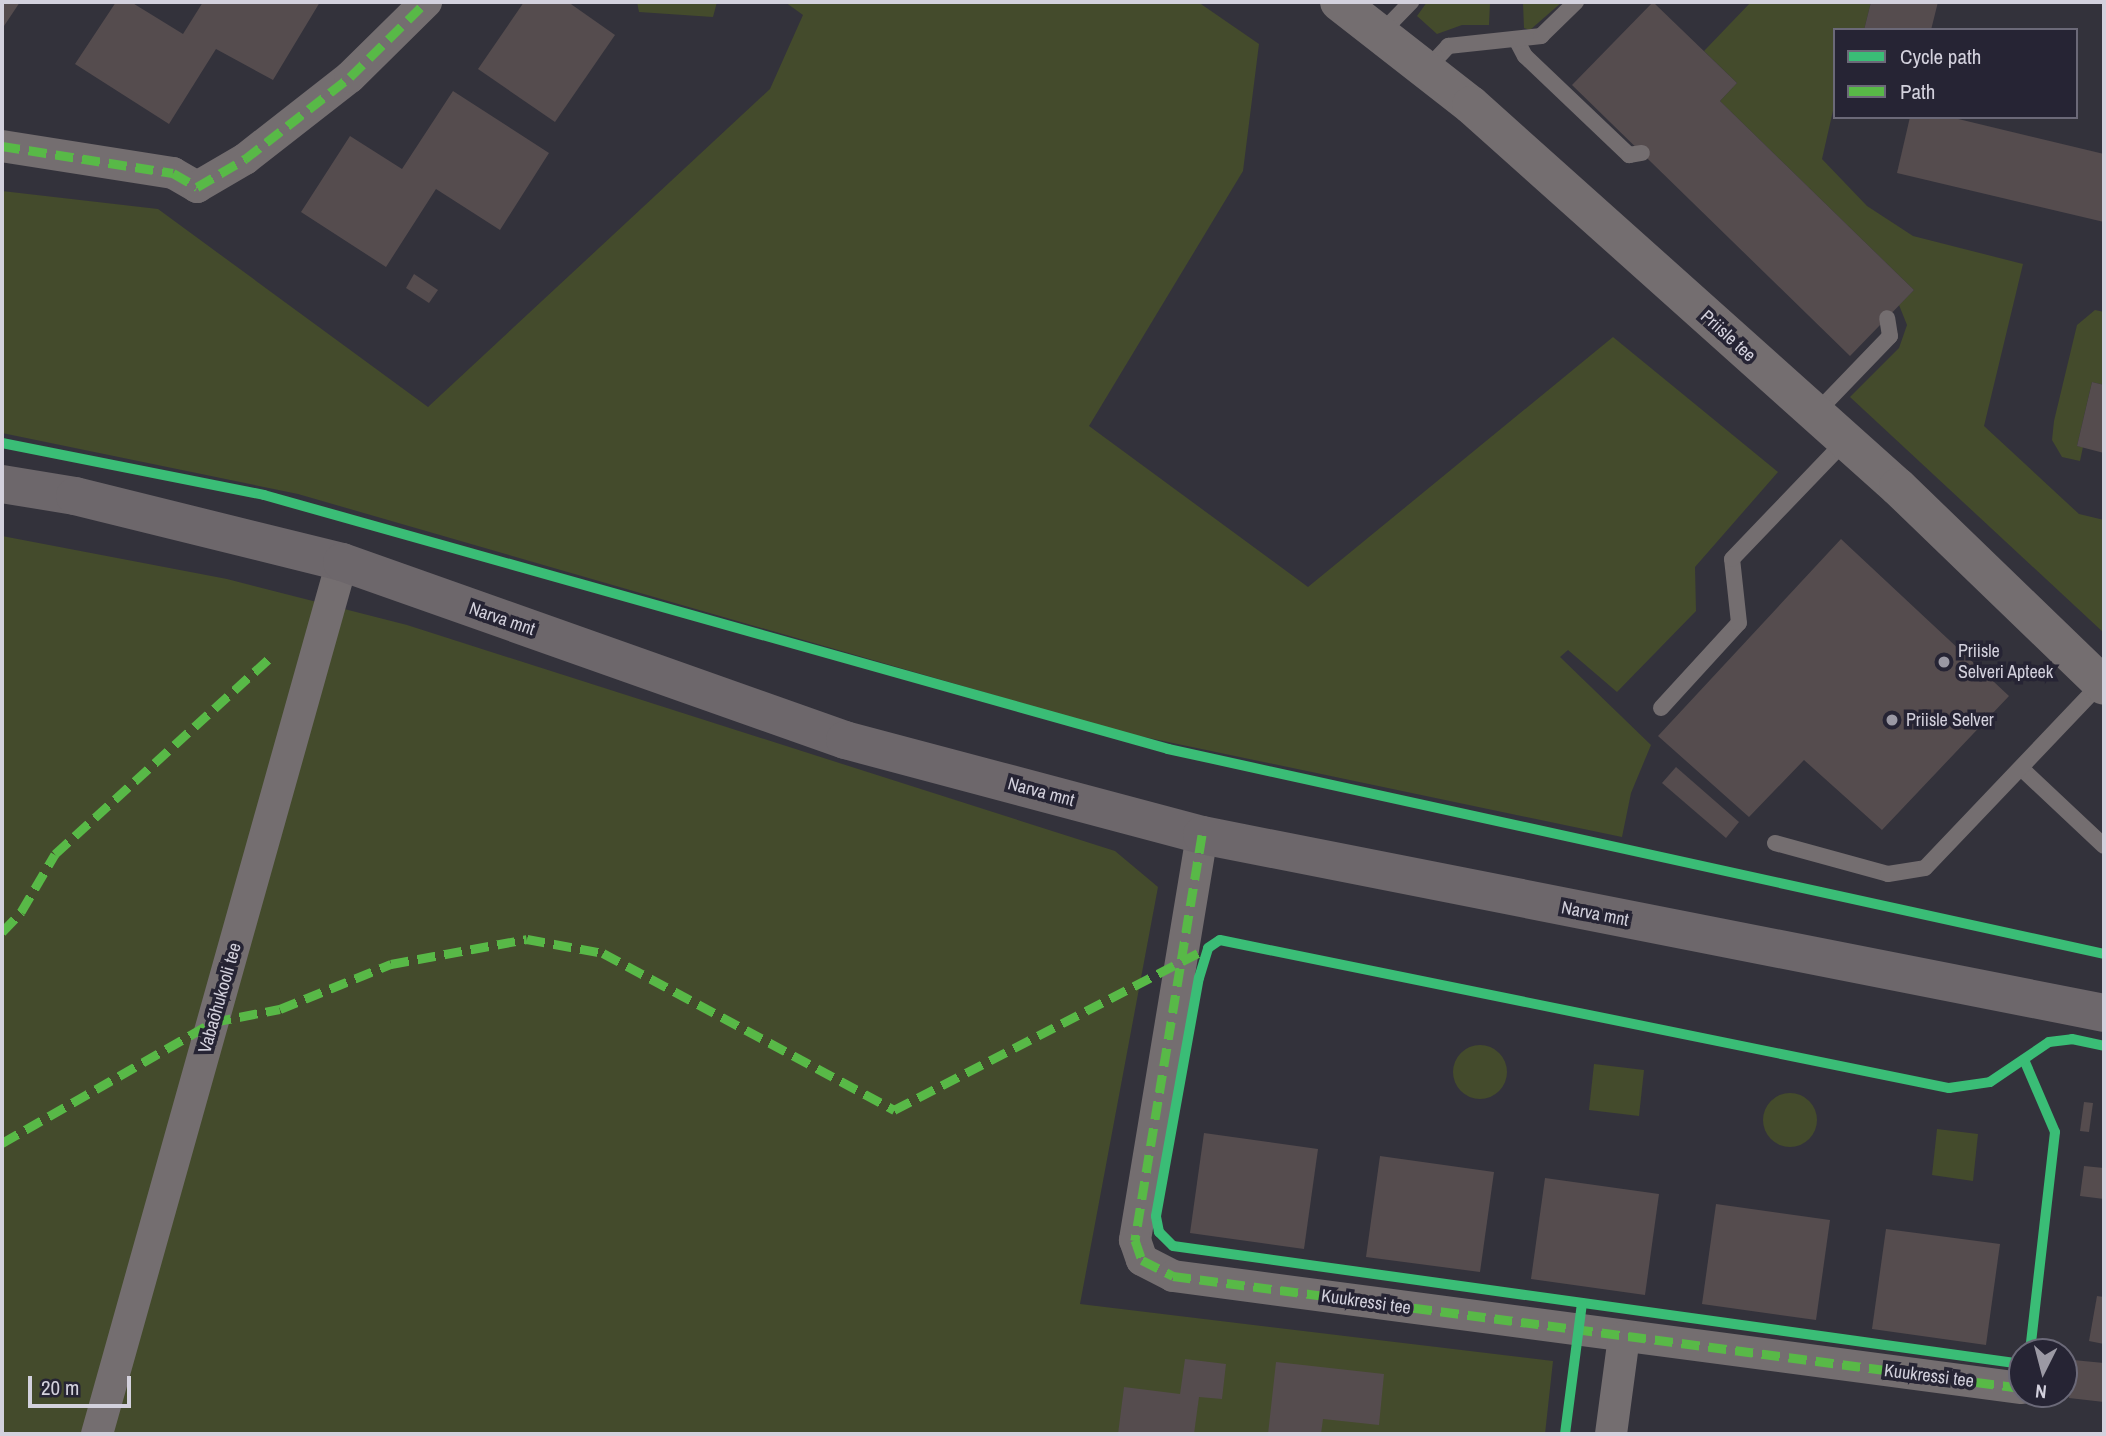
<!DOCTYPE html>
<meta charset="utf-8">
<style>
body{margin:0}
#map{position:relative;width:2106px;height:1436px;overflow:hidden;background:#33323b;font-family:"Archivo Narrow",sans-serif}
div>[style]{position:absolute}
.green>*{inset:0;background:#444b2c}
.round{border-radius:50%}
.building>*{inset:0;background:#554c4e}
.service>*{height:16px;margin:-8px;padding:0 8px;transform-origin:8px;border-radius:8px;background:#746e70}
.minor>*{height:32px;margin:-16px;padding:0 16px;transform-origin:16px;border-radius:16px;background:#746e70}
.tertiary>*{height:38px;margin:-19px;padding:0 19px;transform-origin:19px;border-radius:19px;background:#746e70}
.secondary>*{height:38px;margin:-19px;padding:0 19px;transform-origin:19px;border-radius:19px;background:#6d676b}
.quiet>*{height:9px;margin-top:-4.5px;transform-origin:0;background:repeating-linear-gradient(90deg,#58b947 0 18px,transparent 0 27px)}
.cycleway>*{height:10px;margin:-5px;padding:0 5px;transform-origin:5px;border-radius:5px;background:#3abd76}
.dots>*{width:19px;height:19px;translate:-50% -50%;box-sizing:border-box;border:4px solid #262434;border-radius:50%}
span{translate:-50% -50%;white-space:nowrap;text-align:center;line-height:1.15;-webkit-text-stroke:7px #262434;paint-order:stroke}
.street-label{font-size:18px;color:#d3d1dd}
.poi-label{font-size:18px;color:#d3d1dd}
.left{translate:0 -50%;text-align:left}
.frame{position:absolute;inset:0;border:4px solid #d3d1dd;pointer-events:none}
.legend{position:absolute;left:1833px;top:28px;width:245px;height:91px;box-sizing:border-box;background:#262434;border:2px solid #6b6978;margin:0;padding:9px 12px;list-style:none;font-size:21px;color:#d3d1dd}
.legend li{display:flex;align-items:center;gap:14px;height:35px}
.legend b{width:35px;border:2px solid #6b6978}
.north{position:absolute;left:2008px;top:1338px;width:70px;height:70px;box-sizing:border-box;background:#262434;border:2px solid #6b6978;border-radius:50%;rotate:186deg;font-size:19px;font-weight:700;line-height:28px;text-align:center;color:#d3d1dd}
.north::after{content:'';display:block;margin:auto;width:24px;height:32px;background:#9b99a4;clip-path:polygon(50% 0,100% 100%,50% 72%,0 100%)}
.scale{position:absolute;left:28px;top:1376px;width:103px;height:32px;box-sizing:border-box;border:4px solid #d3d1dd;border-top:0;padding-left:9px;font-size:21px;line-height:24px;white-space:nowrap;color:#d3d1dd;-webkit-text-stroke:5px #262434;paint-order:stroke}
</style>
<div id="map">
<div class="green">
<div style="clip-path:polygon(637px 2px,717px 2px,713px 17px,639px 12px)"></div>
<div style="clip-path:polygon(785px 2px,1198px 2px,1259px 44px,1243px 171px,1089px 426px,1308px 587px,1613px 337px,1778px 472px,1695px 567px,1696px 611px,1617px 692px,1568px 650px,1560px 657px,1651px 745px,1631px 793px,1622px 837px,1125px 733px,298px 494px,2px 433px,2px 191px,158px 209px,428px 407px,770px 89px,803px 15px)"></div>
<div style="clip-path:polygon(1427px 2px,1562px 2px,1530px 30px,1524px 28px,1523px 3px,1490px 3px,1489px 25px,1462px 25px,1437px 34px,1417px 16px)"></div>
<div style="clip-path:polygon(1751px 2px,1871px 2px,1864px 30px,1835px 30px,1835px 102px,1822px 159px,1867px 206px,1913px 236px,2023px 264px,1984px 426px,2079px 514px,2104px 520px,2104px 633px,1850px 397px,1899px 348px,1907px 325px,1899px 305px,1914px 290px,1720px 101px,1737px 83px,1704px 51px)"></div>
<div style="clip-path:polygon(2095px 310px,2104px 312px,2104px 385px,2092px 382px,2077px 446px,2083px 447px,2080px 461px,2062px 457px,2052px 440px,2054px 421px,2077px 325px)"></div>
<div style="clip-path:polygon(2px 536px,227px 579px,407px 625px,1115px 851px,1158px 887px,1080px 1304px,1553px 1361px,1545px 1434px,2px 1434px)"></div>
<div class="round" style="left:1453px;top:1045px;width:54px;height:54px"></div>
<div style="clip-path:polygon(1594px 1064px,1644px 1070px,1639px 1116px,1589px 1110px)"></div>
<div class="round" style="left:1763px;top:1093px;width:54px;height:54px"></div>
<div style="clip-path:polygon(1937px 1129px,1978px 1134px,1973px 1181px,1932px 1175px)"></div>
</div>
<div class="building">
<div style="clip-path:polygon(2px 2px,20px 2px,2px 29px)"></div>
<div style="clip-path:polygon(116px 2px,131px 2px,183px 34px,203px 2px,320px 2px,273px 80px,216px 49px,169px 124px,75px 64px)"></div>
<div style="clip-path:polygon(524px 2px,568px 2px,615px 35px,555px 122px,478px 69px)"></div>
<div style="clip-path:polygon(1653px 2px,1737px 83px,1720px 101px,1914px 290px,1850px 356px,1572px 85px)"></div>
<div style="clip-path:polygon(1871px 2px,1938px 2px,1931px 30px,1864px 30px)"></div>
<div style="clip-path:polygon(453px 91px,549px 153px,500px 230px,436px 189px,386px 267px,301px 212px,350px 136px,402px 169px)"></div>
<div style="clip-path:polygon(1910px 117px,1950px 117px,2104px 154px,2104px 222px,1897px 173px)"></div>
<div style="clip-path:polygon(414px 274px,438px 290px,429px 303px,406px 288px)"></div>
<div style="clip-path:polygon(2092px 382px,2104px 385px,2104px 453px,2077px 446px)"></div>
<div style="clip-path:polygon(1841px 539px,2009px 696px,1882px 830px,1804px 760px,1749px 817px,1658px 736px)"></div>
<div style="clip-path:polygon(1676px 767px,1739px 822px,1726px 838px,1662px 783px)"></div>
<div style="clip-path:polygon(2084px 1102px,2093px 1103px,2089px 1132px,2080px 1131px)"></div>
<div style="clip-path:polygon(1204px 1133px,1318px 1149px,1304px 1249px,1190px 1233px)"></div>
<div style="clip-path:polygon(1380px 1156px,1494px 1172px,1480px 1272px,1366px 1257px)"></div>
<div style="clip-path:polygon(2084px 1166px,2104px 1168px,2104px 1199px,2080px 1196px)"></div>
<div style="clip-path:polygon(1545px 1178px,1659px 1194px,1645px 1295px,1531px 1279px)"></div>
<div style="clip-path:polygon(1716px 1204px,1830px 1220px,1816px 1320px,1702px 1304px)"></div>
<div style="clip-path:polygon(1886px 1229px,2000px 1244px,1986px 1345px,1872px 1329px)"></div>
<div style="clip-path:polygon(2097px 1296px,2104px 1297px,2104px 1344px,2089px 1341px)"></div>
<div style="clip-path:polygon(1185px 1359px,1226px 1364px,1222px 1399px,1199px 1397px,1194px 1434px,1118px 1434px,1124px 1387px,1180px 1394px)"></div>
<div style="clip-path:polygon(2073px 1360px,2104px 1363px,2104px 1402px,2069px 1398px)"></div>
<div style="clip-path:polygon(1276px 1362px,1384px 1374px,1379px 1425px,1323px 1419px,1321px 1434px,1268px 1434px)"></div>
</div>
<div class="service">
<div style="left:1380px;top:34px;width:45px;rotate:-45.9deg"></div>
<div style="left:1518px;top:43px;width:15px;rotate:62deg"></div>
<div style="left:1525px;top:56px;width:144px;rotate:43.6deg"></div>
<div style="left:1629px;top:155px;width:13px;rotate:-9deg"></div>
<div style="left:1426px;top:70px;width:33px;rotate:-47deg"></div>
<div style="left:1448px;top:46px;width:94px;rotate:-6.1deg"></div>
<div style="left:1541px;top:36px;width:49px;rotate:-44.2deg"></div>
<div style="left:1815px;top:414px;width:108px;rotate:-46.1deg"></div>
<div style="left:1890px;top:336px;width:18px;rotate:-99deg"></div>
<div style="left:1661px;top:708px;width:115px;rotate:-47.5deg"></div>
<div style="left:1739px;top:623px;width:64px;rotate:-96.2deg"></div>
<div style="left:1732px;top:559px;width:163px;rotate:-46.2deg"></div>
<div style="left:2022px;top:769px;width:112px;rotate:43.2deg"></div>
<div style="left:1775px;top:843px;width:117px;rotate:15.3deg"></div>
<div style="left:1888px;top:874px;width:37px;rotate:-9deg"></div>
<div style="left:1925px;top:868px;width:255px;rotate:-46.4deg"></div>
</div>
<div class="minor">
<div style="left:2px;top:146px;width:173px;rotate:9deg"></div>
<div style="left:173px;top:173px;width:28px;rotate:30deg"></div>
<div style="left:197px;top:187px;width:56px;rotate:-30.3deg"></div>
<div style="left:245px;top:159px;width:133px;rotate:-38deg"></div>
<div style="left:350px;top:77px;width:107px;rotate:-44.6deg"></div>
<div style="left:1202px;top:835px;width:411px;rotate:99.4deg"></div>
<div style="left:1135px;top:1240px;width:21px;rotate:71deg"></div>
<div style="left:1142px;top:1260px;width:35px;rotate:27deg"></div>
<div style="left:1173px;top:1276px;width:856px;rotate:7.52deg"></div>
<div style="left:97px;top:1434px;width:906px;rotate:-74.31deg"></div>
<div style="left:1611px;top:1434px;width:98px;rotate:-82.4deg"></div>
</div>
<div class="tertiary">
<div style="left:1339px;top:2px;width:167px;rotate:38deg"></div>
<div style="left:1471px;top:105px;width:573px;rotate:41.82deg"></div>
<div style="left:1898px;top:487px;width:286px;rotate:44deg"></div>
</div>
<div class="secondary">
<div style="left:2px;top:484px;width:74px;rotate:9.3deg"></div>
<div style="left:75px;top:496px;width:275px;rotate:13.9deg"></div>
<div style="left:342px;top:562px;width:534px;rotate:19.49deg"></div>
<div style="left:845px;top:740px;width:369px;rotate:14.9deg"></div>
<div style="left:1202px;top:835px;width:919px;rotate:11.16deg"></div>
</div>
<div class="quiet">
<div style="left:2px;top:146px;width:173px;rotate:9deg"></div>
<div style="left:173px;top:173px;width:28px;rotate:30deg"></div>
<div style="left:197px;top:187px;width:56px;rotate:-30.3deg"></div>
<div style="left:245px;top:159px;width:133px;rotate:-38deg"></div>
<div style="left:350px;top:77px;width:107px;rotate:-44.6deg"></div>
<div style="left:1202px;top:835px;width:411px;rotate:99.4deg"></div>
<div style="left:1135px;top:1240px;width:21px;rotate:71deg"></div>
<div style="left:1142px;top:1260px;width:35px;rotate:27deg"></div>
<div style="left:1173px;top:1276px;width:856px;rotate:7.52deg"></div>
<div style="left:2px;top:932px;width:28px;rotate:-46deg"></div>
<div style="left:21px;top:912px;width:67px;rotate:-59.6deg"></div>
<div style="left:55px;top:854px;width:295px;rotate:-42.4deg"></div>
<div style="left:2px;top:1143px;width:243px;rotate:-29.8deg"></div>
<div style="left:213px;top:1022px;width:68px;rotate:-11deg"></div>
<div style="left:280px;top:1009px;width:120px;rotate:-22.1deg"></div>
<div style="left:391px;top:964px;width:138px;rotate:-10.4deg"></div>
<div style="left:527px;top:939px;width:77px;rotate:10.4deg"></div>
<div style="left:603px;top:953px;width:331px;rotate:28.3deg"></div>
<div style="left:894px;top:1110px;width:353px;rotate:-27.3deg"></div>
</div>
<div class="cycleway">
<div style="left:2px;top:443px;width:267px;rotate:11.2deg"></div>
<div style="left:264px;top:495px;width:939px;rotate:15.69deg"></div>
<div style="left:1168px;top:749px;width:958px;rotate:12.35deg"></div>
<div style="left:2025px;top:1062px;width:76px;rotate:66.8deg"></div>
<div style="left:2055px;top:1132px;width:221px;rotate:96.5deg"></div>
<div style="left:2022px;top:1364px;width:857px;rotate:-172.09deg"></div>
<div style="left:1173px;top:1246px;width:20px;rotate:-135deg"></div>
<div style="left:1159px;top:1232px;width:16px;rotate:-101deg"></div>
<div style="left:1156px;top:1216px;width:242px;rotate:-79.8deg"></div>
<div style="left:1199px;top:978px;width:31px;rotate:-73deg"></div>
<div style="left:1208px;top:948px;width:14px;rotate:-34deg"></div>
<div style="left:1220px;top:940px;width:744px;rotate:11.48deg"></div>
<div style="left:1949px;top:1088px;width:41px;rotate:-8.3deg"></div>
<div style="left:1990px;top:1082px;width:71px;rotate:-34.1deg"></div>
<div style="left:2049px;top:1042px;width:23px;rotate:-7deg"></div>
<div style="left:2072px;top:1039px;width:33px;rotate:12deg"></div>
<div style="left:1565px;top:1434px;width:132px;rotate:-82.6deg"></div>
</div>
<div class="dots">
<div style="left:1944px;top:662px;background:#9b99a4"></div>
<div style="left:1892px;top:720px;background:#9b99a4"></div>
</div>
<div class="street-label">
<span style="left:1728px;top:336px;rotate:42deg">Priisle tee</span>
<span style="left:502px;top:619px;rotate:19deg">Narva mnt</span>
<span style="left:1041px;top:792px;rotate:15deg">Narva mnt</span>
<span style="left:1595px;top:914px;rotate:11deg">Narva mnt</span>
<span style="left:220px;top:998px;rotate:-74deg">Vabaõhukooli tee</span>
<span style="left:1366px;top:1302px;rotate:8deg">Kuukressi tee</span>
<span style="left:1929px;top:1376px;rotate:7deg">Kuukressi tee</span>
</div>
<div class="poi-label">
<span class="left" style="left:1958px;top:662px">Priisle<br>Selveri Apteek</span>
<span class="left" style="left:1906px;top:720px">Priisle Selver</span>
</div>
<div class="frame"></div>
<ul class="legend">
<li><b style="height:9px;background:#3abd76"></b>Cycle path</li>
<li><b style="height:9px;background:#58b947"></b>Path</li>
</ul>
<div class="north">N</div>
<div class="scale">20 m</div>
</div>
